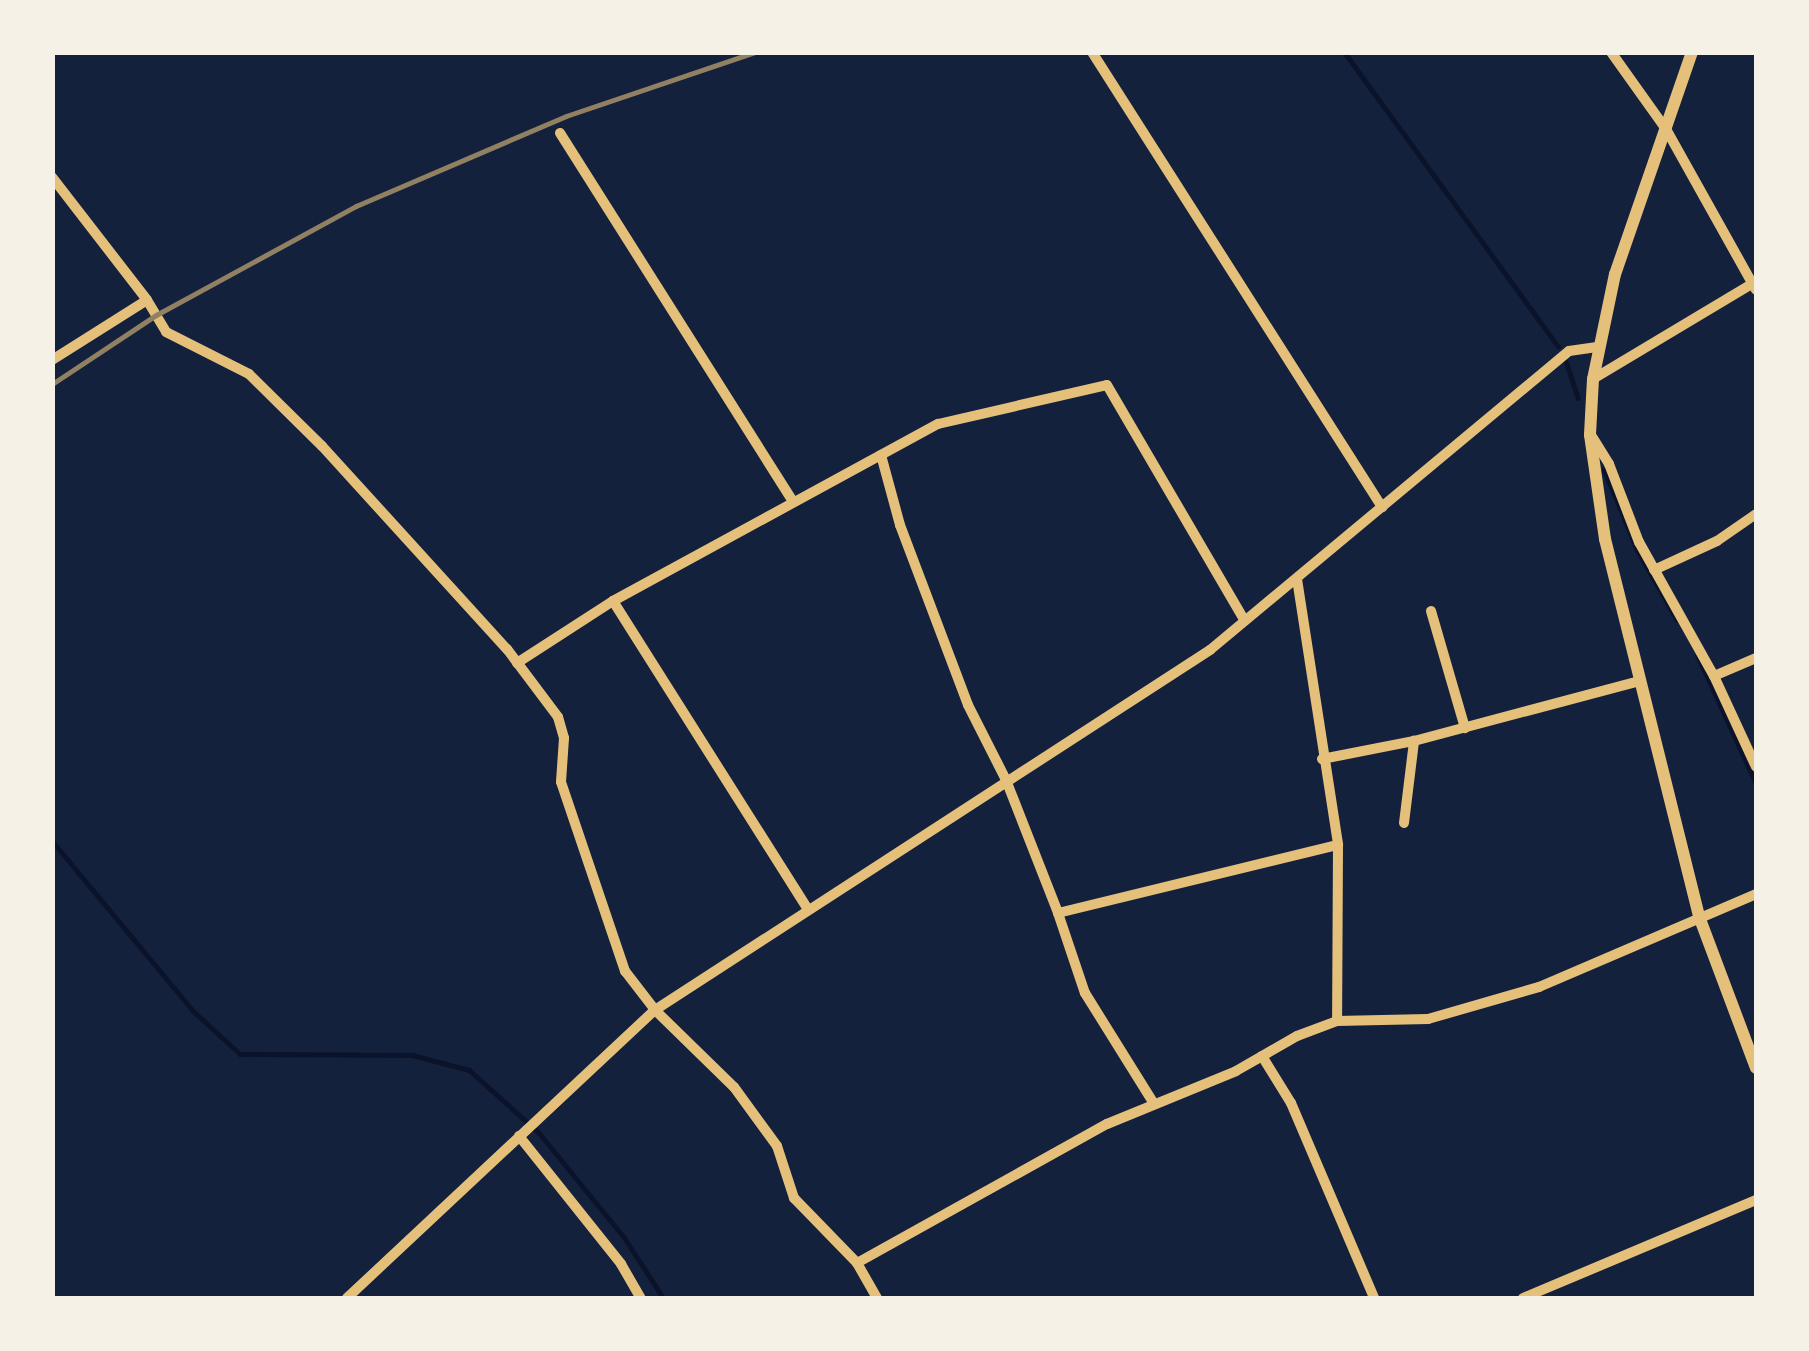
<!DOCTYPE html>
<style>
body{margin:0}
#map{position:relative;width:1809px;height:1351px;overflow:hidden;background:#14213d;font-family:Manrope,sans-serif}
div>[style]{position:absolute}
.stream>*{height:5px;margin:-2.5px;padding:0 2.5px;transform-origin:2.5px;border-radius:2.5px;background:#0b132b}
.minor>*{height:10px;margin:-5px;padding:0 5px;transform-origin:5px;border-radius:5px;background:#e5c07b}
.tertiary>*{height:12px;margin:-6px;padding:0 6px;transform-origin:6px;border-radius:6px;background:#e5c07b}
.rail>*{height:5px;margin:-2.5px;padding:0 2.5px;transform-origin:2.5px;border-radius:2.5px;background:#918062}
span{translate:-50% -50%;white-space:nowrap;text-align:center;line-height:1.15;-webkit-text-stroke:8px #f6f1e7;paint-order:stroke}
.frame{position:absolute;inset:0;border:55px solid #f6f1e7;pointer-events:none}
</style>
<div id="map">
<div class="stream">
<div style="left:1344px;top:52px;width:364px;rotate:54deg"></div>
<div style="left:1566px;top:362px;width:38px;rotate:72deg"></div>
<div style="left:1604px;top:470px;width:87px;rotate:67.6deg"></div>
<div style="left:1637px;top:550px;width:81px;rotate:60.3deg"></div>
<div style="left:1697px;top:655px;width:142px;rotate:65.4deg"></div>
<div style="left:52px;top:841px;width:221px;rotate:50.3deg"></div>
<div style="left:193px;top:1011px;width:64px;rotate:42.5deg"></div>
<div style="left:240px;top:1054px;width:172px;rotate:0.3deg"></div>
<div style="left:412px;top:1055px;width:59px;rotate:14.7deg"></div>
<div style="left:469px;top:1070px;width:94px;rotate:42deg"></div>
<div style="left:539px;top:1133px;width:136px;rotate:50.9deg"></div>
<div style="left:625px;top:1239px;width:70px;rotate:57.2deg"></div>
</div>
<div class="minor">
<div style="left:1092px;top:52px;width:540px;rotate:57.49deg"></div>
<div style="left:1611px;top:52px;width:95px;rotate:54.5deg"></div>
<div style="left:1666px;top:129px;width:184px;rotate:60.8deg"></div>
<div style="left:560px;top:133px;width:436px;rotate:57.7deg"></div>
<div style="left:52px;top:177px;width:155px;rotate:52.3deg"></div>
<div style="left:147px;top:300px;width:37px;rotate:59deg"></div>
<div style="left:166px;top:332px;width:93px;rotate:26.8deg"></div>
<div style="left:249px;top:374px;width:103px;rotate:44.6deg"></div>
<div style="left:322px;top:446px;width:275px;rotate:47.7deg"></div>
<div style="left:507px;top:649px;width:85px;rotate:53.1deg"></div>
<div style="left:558px;top:717px;width:22px;rotate:74deg"></div>
<div style="left:564px;top:738px;width:44px;rotate:93.9deg"></div>
<div style="left:561px;top:782px;width:200px;rotate:71.3deg"></div>
<div style="left:625px;top:971px;width:49px;rotate:52.4deg"></div>
<div style="left:655px;top:1010px;width:110px;rotate:44.3deg"></div>
<div style="left:734px;top:1087px;width:73px;rotate:53.9deg"></div>
<div style="left:777px;top:1146px;width:55px;rotate:71.9deg"></div>
<div style="left:794px;top:1198px;width:91px;rotate:45.9deg"></div>
<div style="left:857px;top:1263px;width:40px;rotate:60.3deg"></div>
<div style="left:52px;top:360px;width:112px;rotate:-32.3deg"></div>
<div style="left:1593px;top:379px;width:185px;rotate:-30.9deg"></div>
<div style="left:1591px;top:435px;width:34px;rotate:58deg"></div>
<div style="left:1609px;top:464px;width:84px;rotate:69deg"></div>
<div style="left:1639px;top:542px;width:154px;rotate:60.8deg"></div>
<div style="left:1714px;top:676px;width:100px;rotate:65.2deg"></div>
<div style="left:881px;top:455px;width:73px;rotate:74.8deg"></div>
<div style="left:900px;top:525px;width:192px;rotate:69.3deg"></div>
<div style="left:968px;top:705px;width:84px;rotate:63.1deg"></div>
<div style="left:1006px;top:780px;width:143px;rotate:68.6deg"></div>
<div style="left:1058px;top:913px;width:288px;rotate:-13.7deg"></div>
<div style="left:1654px;top:570px;width:69px;rotate:-24.7deg"></div>
<div style="left:1717px;top:541px;width:47px;rotate:-34.7deg"></div>
<div style="left:1297px;top:579px;width:269px;rotate:81.2deg"></div>
<div style="left:1338px;top:845px;width:176px;rotate:90.3deg"></div>
<div style="left:613px;top:601px;width:365px;rotate:57.7deg"></div>
<div style="left:1431px;top:611px;width:122px;rotate:73.8deg"></div>
<div style="left:517px;top:663px;width:114px;rotate:-32.9deg"></div>
<div style="left:613px;top:601px;width:370px;rotate:-28.6deg"></div>
<div style="left:938px;top:424px;width:173px;rotate:-13deg"></div>
<div style="left:1107px;top:385px;width:273px;rotate:59.7deg"></div>
<div style="left:1714px;top:676px;width:46px;rotate:-23.2deg"></div>
<div style="left:1322px;top:759px;width:94px;rotate:-11.1deg"></div>
<div style="left:1414px;top:741px;width:234px;rotate:-14.9deg"></div>
<div style="left:1404px;top:823px;width:83px;rotate:-83deg"></div>
<div style="left:1058px;top:913px;width:84px;rotate:71.4deg"></div>
<div style="left:1085px;top:993px;width:131px;rotate:58.1deg"></div>
<div style="left:1262px;top:1056px;width:55px;rotate:58.3deg"></div>
<div style="left:1291px;top:1103px;width:212px;rotate:66.9deg"></div>
<div style="left:519px;top:1136px;width:164px;rotate:51.4deg"></div>
<div style="left:621px;top:1264px;width:39px;rotate:60deg"></div>
<div style="left:857px;top:1263px;width:286px;rotate:-29.1deg"></div>
<div style="left:1107px;top:1124px;width:139px;rotate:-22.3deg"></div>
<div style="left:1236px;top:1071px;width:70px;rotate:-29.8deg"></div>
<div style="left:1297px;top:1036px;width:43px;rotate:-20.6deg"></div>
<div style="left:1337px;top:1021px;width:91px;rotate:-1.3deg"></div>
<div style="left:1428px;top:1019px;width:116px;rotate:-16.1deg"></div>
<div style="left:1539px;top:987px;width:236px;rotate:-23.2deg"></div>
<div style="left:347px;top:1298px;width:422px;rotate:-43.1deg"></div>
<div style="left:655px;top:1010px;width:662px;rotate:-32.97deg"></div>
<div style="left:1210px;top:650px;width:467px;rotate:-39.8deg"></div>
<div style="left:1569px;top:351px;width:30px;rotate:-8deg"></div>
<div style="left:1523px;top:1298px;width:253px;rotate:-22.8deg"></div>
</div>
<div class="tertiary">
<div style="left:1692px;top:52px;width:235px;rotate:109.1deg"></div>
<div style="left:1615px;top:274px;width:107px;rotate:101.8deg"></div>
<div style="left:1593px;top:379px;width:56px;rotate:93.1deg"></div>
<div style="left:1590px;top:435px;width:105px;rotate:81.8deg"></div>
<div style="left:1605px;top:539px;width:392px;rotate:76deg"></div>
<div style="left:1700px;top:919px;width:159px;rotate:69.4deg"></div>
</div>
<div class="rail">
<div style="left:52px;top:384px;width:125px;rotate:-33.6deg"></div>
<div style="left:156px;top:315px;width:228px;rotate:-28.6deg"></div>
<div style="left:356px;top:206px;width:228px;rotate:-23.2deg"></div>
<div style="left:566px;top:116px;width:200px;rotate:-18.7deg"></div>
</div>
<div class="frame"></div>
</div>
